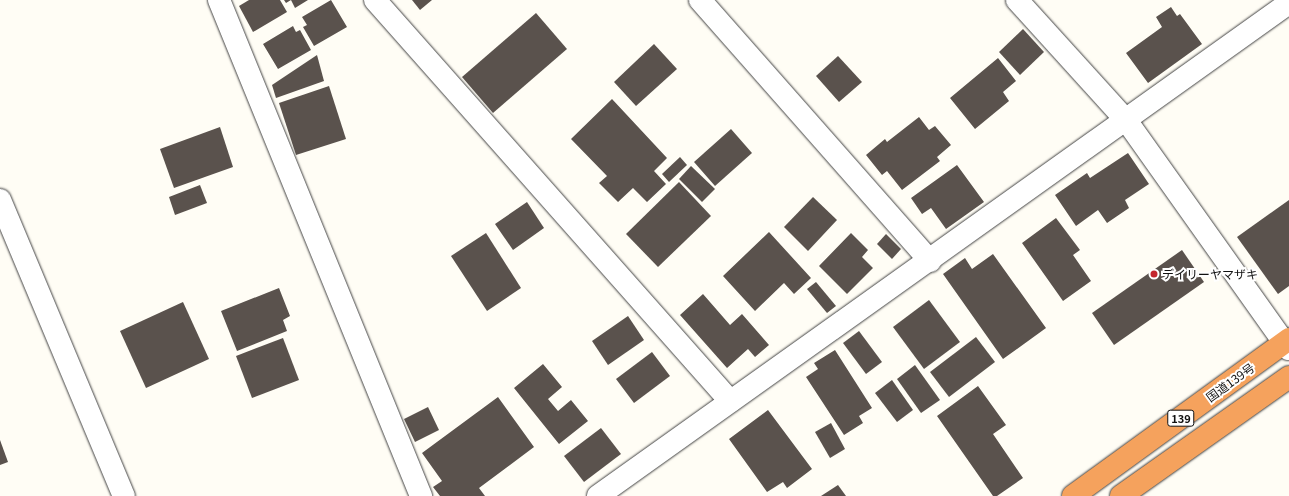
<!DOCTYPE html>
<meta charset="utf-8">
<style>
body{margin:0}
#map{position:relative;width:1289px;height:496px;overflow:hidden;background:#fffdf5;font-family:Georgia,"Noto Sans JP",serif}
div>[style]{position:absolute}
.building>*{inset:0;background:#5a524d}
.roads{filter:drop-shadow(0 0 1px #444) drop-shadow(0 0 1px #444)}
.minor>*{height:22px;margin:-11px;padding:0 11px;transform-origin:11px;border-radius:11px;background:#fff}
.highway>*{height:22px;margin:-11px;padding:0 11px;transform-origin:11px;border-radius:11px;background:#f5a25d}
.dots>*{width:11px;height:11px;translate:-50% -50%;box-sizing:border-box;border:2px solid #fff;border-radius:50%}
span{translate:-50% -50%;white-space:nowrap;text-align:center;line-height:1.15;-webkit-text-stroke:4px #fff;paint-order:stroke}
.shield-label span{padding:1px 3px;background:#fff;border:1px solid;border-radius:3px;-webkit-text-stroke-width:0}
.shield-label{font-size:11px;color:#111;font-weight:700}
.poi-label{font-size:12px;color:#111}
.left{translate:0 -50%;text-align:left}
.street-label{font-size:12px;color:#111}
</style>
<div id="map">
<div class="building">
<div style="clip-path:polygon(249px 0,280px 0,287px 12px,253px 32px,239px 6px)"></div>
<div style="clip-path:polygon(284px 0,308px 0,295px 8px,291px 0,286px 3px)"></div>
<div style="clip-path:polygon(331px 0,347px 27px,314px 46px,303px 27px,307px 25px,302px 17px)"></div>
<div style="clip-path:polygon(412px 0,432px 0,420px 10px)"></div>
<div style="clip-path:polygon(1171px 7px,1177px 16px,1180px 14px,1202px 44px,1148px 83px,1126px 53px,1162px 27px,1156px 17px)"></div>
<div style="clip-path:polygon(536px 13px,567px 49px,493px 113px,462px 77px)"></div>
<div style="clip-path:polygon(293px 26px,296px 32px,300px 30px,311px 50px,278px 69px,263px 44px)"></div>
<div style="clip-path:polygon(1023px 29px,1044px 52px,1020px 75px,999px 52px)"></div>
<div style="clip-path:polygon(654px 44px,677px 69px,636px 106px,614px 82px)"></div>
<div style="clip-path:polygon(317px 55px,324px 81px,276px 98px,272px 85px)"></div>
<div style="clip-path:polygon(838px 56px,862px 82px,839px 102px,816px 76px)"></div>
<div style="clip-path:polygon(998px 58px,1016px 81px,1003px 92px,1009px 101px,975px 129px,950px 98px)"></div>
<div style="clip-path:polygon(329px 86px,346px 139px,296px 155px,279px 103px)"></div>
<div style="clip-path:polygon(612px 99px,667px 158px,654px 171px,666px 184px,647px 202px,633px 188px,618px 202px,599px 183px,607px 176px,571px 139px)"></div>
<div style="clip-path:polygon(919px 117px,929px 130px,935px 126px,951px 145px,937px 157px,940px 161px,902px 190px,887px 171px,882px 175px,866px 155px,885px 139px,887px 142px)"></div>
<div style="clip-path:polygon(220px 127px,233px 167px,174px 188px,160px 149px)"></div>
<div style="clip-path:polygon(731px 129px,752px 153px,715px 186px,694px 162px)"></div>
<div style="clip-path:polygon(1128px 153px,1149px 184px,1125px 200px,1129px 208px,1107px 223px,1098px 210px,1076px 226px,1055px 195px,1087px 173px,1090px 178px)"></div>
<div style="clip-path:polygon(680px 157px,687px 165px,669px 182px,662px 174px)"></div>
<div style="clip-path:polygon(957px 165px,984px 202px,946px 229px,931px 208px,922px 214px,911px 198px)"></div>
<div style="clip-path:polygon(691px 166px,715px 189px,702px 202px,679px 179px)"></div>
<div style="clip-path:polygon(679px 182px,711px 216px,658px 267px,626px 234px)"></div>
<div style="clip-path:polygon(200px 185px,207px 203px,175px 215px,169px 197px)"></div>
<div style="clip-path:polygon(813px 197px,837px 220px,808px 251px,784px 227px)"></div>
<div style="clip-path:polygon(1289px 200px,1289px 286px,1278px 294px,1237px 237px)"></div>
<div style="clip-path:polygon(527px 202px,544px 228px,513px 250px,495px 224px)"></div>
<div style="clip-path:polygon(1056px 218px,1080px 250px,1073px 255px,1091px 281px,1063px 301px,1022px 243px)"></div>
<div style="clip-path:polygon(769px 232px,811px 278px,794px 294px,784px 283px,755px 311px,723px 276px)"></div>
<div style="clip-path:polygon(486px 233px,521px 288px,487px 311px,451px 256px)"></div>
<div style="clip-path:polygon(851px 233px,868px 250px,862px 257px,873px 268px,847px 294px,819px 266px)"></div>
<div style="clip-path:polygon(886px 234px,901px 249px,892px 259px,877px 244px)"></div>
<div style="clip-path:polygon(1182px 250px,1204px 282px,1114px 345px,1092px 313px)"></div>
<div style="clip-path:polygon(993px 254px,1046px 328px,1003px 359px,943px 274px,965px 258px,972px 269px)"></div>
<div style="clip-path:polygon(816px 282px,836px 306px,827px 313px,807px 289px)"></div>
<div style="clip-path:polygon(279px 288px,290px 316px,283px 320px,287px 331px,237px 351px,221px 311px)"></div>
<div style="clip-path:polygon(703px 294px,730px 325px,742px 314px,769px 345px,755px 357px,748px 349px,727px 368px,680px 315px)"></div>
<div style="clip-path:polygon(929px 300px,960px 342px,924px 369px,893px 327px)"></div>
<div style="clip-path:polygon(183px 302px,209px 359px,146px 388px,120px 331px)"></div>
<div style="clip-path:polygon(628px 316px,644px 340px,608px 365px,592px 341px)"></div>
<div style="clip-path:polygon(859px 331px,882px 362px,866px 374px,843px 343px)"></div>
<div style="clip-path:polygon(976px 337px,995px 362px,949px 397px,930px 372px)"></div>
<div style="clip-path:polygon(283px 338px,299px 380px,252px 398px,236px 356px)"></div>
<div style="clip-path:polygon(835px 350px,872px 408px,859px 416px,863px 423px,844px 435px,806px 377px,818px 369px,814px 363px)"></div>
<div style="clip-path:polygon(652px 352px,670px 376px,634px 403px,616px 379px)"></div>
<div style="clip-path:polygon(543px 364px,562px 387px,548px 399px,558px 411px,571px 400px,588px 421px,559px 444px,514px 388px)"></div>
<div style="clip-path:polygon(915px 365px,940px 400px,921px 413px,897px 379px)"></div>
<div style="clip-path:polygon(892px 380px,913px 410px,897px 422px,875px 393px)"></div>
<div style="clip-path:polygon(978px 386px,1006px 425px,993px 434px,1023px 478px,997px 496px,993px 496px,937px 416px)"></div>
<div style="clip-path:polygon(498px 397px,534px 447px,479px 488px,485px 496px,440px 496px,433px 487px,442px 481px,422px 453px)"></div>
<div style="clip-path:polygon(428px 407px,439px 430px,415px 442px,404px 419px)"></div>
<div style="clip-path:polygon(768px 410px,812px 469px,787px 488px,783px 482px,767px 492px,729px 439px)"></div>
<div style="clip-path:polygon(831px 423px,845px 449px,830px 458px,815px 432px)"></div>
<div style="clip-path:polygon(601px 428px,621px 454px,584px 482px,564px 456px)"></div>
<div style="clip-path:polygon(0 440px,8px 462px,0 465px)"></div>
<div style="clip-path:polygon(838px 485px,846px 496px,821px 496px)"></div>
</div>
<div class="roads">
<div class="minor">
<div style="left:219px;top:0;width:536px;rotate:67.84deg"></div>
<div style="left:375px;top:0;width:536px;rotate:48.48deg"></div>
<div style="left:700px;top:0;width:348px;rotate:48.6deg"></div>
<div style="left:1017px;top:0;width:162px;rotate:47.8deg"></div>
<div style="left:1126px;top:120px;width:281px;rotate:54.6deg"></div>
<div style="left:0;top:200px;width:321px;rotate:67.3deg"></div>
<div style="left:598px;top:496px;width:849px;rotate:-35.51deg"></div>
</div>
<div class="highway">
<div style="left:1073px;top:496px;width:267px;rotate:-36deg"></div>
<div style="left:1121px;top:496px;width:206px;rotate:-35.3deg"></div>
</div>
</div>
<div class="dots">
<div style="left:1154px;top:274px;background:#c4262e"></div>
</div>
<div class="shield-label">
<span style="left:1181px;top:418px">139</span>
</div>
<div class="poi-label">
<span class="left" style="left:1162px;top:274px">デイリーヤマザキ</span>
</div>
<div class="street-label">
<span style="left:1230px;top:382px;rotate:-36deg">国道139号</span>
</div>
</div>
